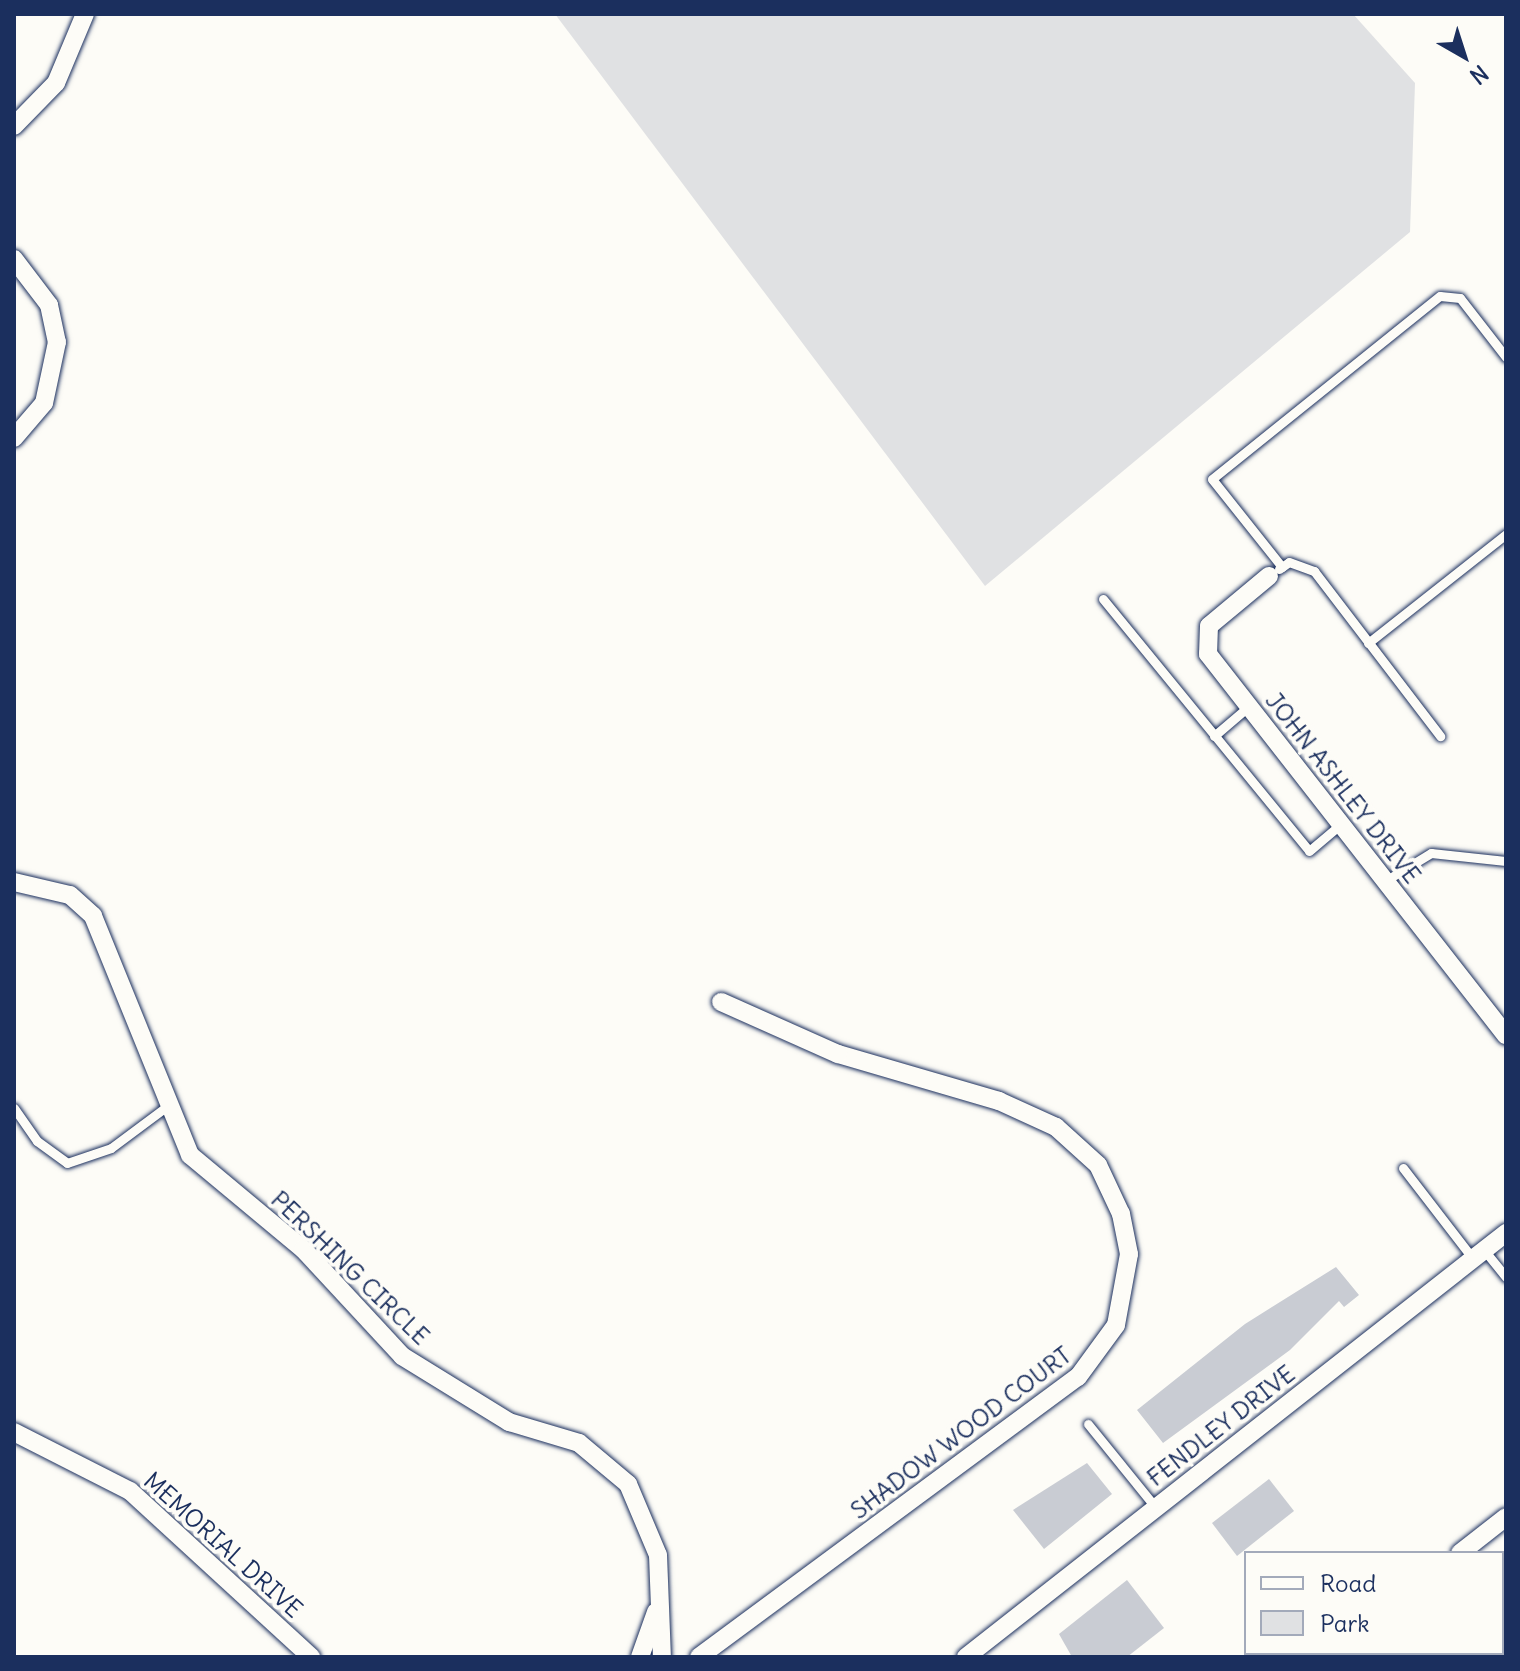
<!DOCTYPE html>
<style>
body{margin:0}
#map{position:relative;width:1520px;height:1671px;overflow:hidden;background:#fdfcf7;font-family:Delius,sans-serif}
div>[style]{position:absolute}
.green>*{inset:0;background:#e0e1e3}
.building>*{inset:0;background:#c9ccd3}
.roads{filter:drop-shadow(0 0 2px #1b2f5e) drop-shadow(0 0 2px #1b2f5e)}
.lane>*{height:9px;margin:-4.5px;padding:0 4.5px;transform-origin:4.5px;border-radius:4.5px;background:#fdfcf7}
.street>*{height:18px;margin:-9px;padding:0 9px;transform-origin:9px;border-radius:9px;background:#fdfcf7}
span{translate:-50% -50%;white-space:nowrap;text-align:center;line-height:1.15;-webkit-text-stroke:8px #fdfcf7;paint-order:stroke}
.street-label{font-size:24px;color:#1b2f5e}
.frame{position:absolute;inset:0;border:16px solid #1b2f5e;pointer-events:none}
.legend{position:absolute;left:1244px;top:1551px;width:260px;height:104px;box-sizing:border-box;background:#fdfcf7;border:2px solid #a3aaba;margin:0;padding:10px 14px;list-style:none;font-size:24px;color:#1b2f5e}
.legend li{display:flex;align-items:center;gap:16px;height:40px}
.legend b{width:40px;border:2px solid #a3aaba}
.north{position:absolute;left:1424px;top:16px;width:80px;height:80px;-webkit-text-stroke:6px #fdfcf7;paint-order:stroke;rotate:141deg;font-size:22px;font-weight:700;line-height:32px;text-align:center;color:#1b2f5e}
.north::after{content:'';display:block;margin:auto;width:28px;height:36px;background:#1b2f5e;clip-path:polygon(50% 0,100% 100%,50% 72%,0 100%)}
</style>
<div id="map">
<div class="green">
<div style="clip-path:polygon(555px 14px,1353px 14px,1415px 83px,1410px 232px,985px 586px)"></div>
</div>
<div class="building">
<div style="clip-path:polygon(1336px 1267px,1359px 1295px,1344px 1307px,1339px 1301px,1290px 1350px,1163px 1443px,1137px 1410px,1245px 1324px)"></div>
<div style="clip-path:polygon(1087px 1463px,1112px 1494px,1044px 1549px,1013px 1510px)"></div>
<div style="clip-path:polygon(1269px 1479px,1294px 1511px,1237px 1556px,1212px 1523px)"></div>
<div style="clip-path:polygon(1127px 1580px,1164px 1628px,1127px 1657px,1072px 1657px,1059px 1634px)"></div>
</div>
<div class="roads">
<div class="lane">
<div style="left:1282px;top:567px;width:112px;rotate:-128.5deg"></div>
<div style="left:1212px;top:479px;width:292px;rotate:-38.8deg"></div>
<div style="left:1440px;top:296px;width:20px;rotate:6deg"></div>
<div style="left:1460px;top:298px;width:75px;rotate:52.1deg"></div>
<div style="left:1279px;top:569px;width:12px;rotate:-35deg"></div>
<div style="left:1289px;top:562px;width:27px;rotate:20deg"></div>
<div style="left:1314px;top:571px;width:208px;rotate:52.6deg"></div>
<div style="left:1103px;top:599px;width:325px;rotate:50.7deg"></div>
<div style="left:1309px;top:851px;width:42px;rotate:-40.2deg"></div>
<div style="left:1368px;top:643px;width:176px;rotate:-38.3deg"></div>
<div style="left:1214px;top:736px;width:46px;rotate:-40.6deg"></div>
<div style="left:1385px;top:881px;width:54px;rotate:-31.3deg"></div>
<div style="left:1431px;top:853px;width:75px;rotate:6.1deg"></div>
<div style="left:14px;top:1108px;width:40px;rotate:55.1deg"></div>
<div style="left:37px;top:1141px;width:37px;rotate:36deg"></div>
<div style="left:67px;top:1163px;width:46px;rotate:-18.8deg"></div>
<div style="left:111px;top:1148px;width:69px;rotate:-36.7deg"></div>
<div style="left:1403px;top:1168px;width:115px;rotate:52.4deg"></div>
<div style="left:1484px;top:1250px;width:35px;rotate:51deg"></div>
<div style="left:1088px;top:1424px;width:108px;rotate:51deg"></div>
</div>
<div class="street">
<div style="left:14px;top:126px;width:60px;rotate:-45.7deg"></div>
<div style="left:56px;top:83px;width:75px;rotate:-67.2deg"></div>
<div style="left:14px;top:259px;width:58px;rotate:52.7deg"></div>
<div style="left:49px;top:305px;width:38px;rotate:78deg"></div>
<div style="left:57px;top:342px;width:62px;rotate:102deg"></div>
<div style="left:44px;top:403px;width:46px;rotate:130.6deg"></div>
<div style="left:1269px;top:576px;width:78px;rotate:140.2deg"></div>
<div style="left:1209px;top:626px;width:28px;rotate:92deg"></div>
<div style="left:1208px;top:654px;width:484px;rotate:52deg"></div>
<div style="left:14px;top:882px;width:57px;rotate:13.1deg"></div>
<div style="left:70px;top:895px;width:31px;rotate:42deg"></div>
<div style="left:93px;top:916px;width:258px;rotate:67.9deg"></div>
<div style="left:190px;top:1155px;width:147px;rotate:39.8deg"></div>
<div style="left:303px;top:1249px;width:146px;rotate:47.2deg"></div>
<div style="left:402px;top:1356px;width:126px;rotate:31.7deg"></div>
<div style="left:509px;top:1422px;width:73px;rotate:16.7deg"></div>
<div style="left:579px;top:1443px;width:64px;rotate:39.9deg"></div>
<div style="left:628px;top:1484px;width:77px;rotate:67.1deg"></div>
<div style="left:658px;top:1555px;width:102px;rotate:87.8deg"></div>
<div style="left:14px;top:1432px;width:130px;rotate:27deg"></div>
<div style="left:130px;top:1491px;width:246px;rotate:42.5deg"></div>
<div style="left:1460px;top:1553px;width:58px;rotate:-38deg"></div>
<div style="left:640px;top:1657px;width:48px;rotate:-70.4deg"></div>
<div style="left:699px;top:1657px;width:471px;rotate:-36.5deg"></div>
<div style="left:1078px;top:1377px;width:64px;rotate:-53.8deg"></div>
<div style="left:1116px;top:1325px;width:72px;rotate:-79.6deg"></div>
<div style="left:1129px;top:1254px;width:41px;rotate:-101.3deg"></div>
<div style="left:1121px;top:1214px;width:54px;rotate:-115.1deg"></div>
<div style="left:1098px;top:1165px;width:57px;rotate:-137.9deg"></div>
<div style="left:1056px;top:1127px;width:63px;rotate:-155.5deg"></div>
<div style="left:999px;top:1101px;width:168px;rotate:-163.7deg"></div>
<div style="left:838px;top:1054px;width:128px;rotate:-156deg"></div>
<div style="left:966px;top:1657px;width:687px;rotate:-38.14deg"></div>
<div style="left:1326px;top:1657px;width:6px;rotate:-39deg"></div>
</div>
</div>
<div class="street-label">
<span style="left:1343px;top:788px;rotate:52deg">JOHN ASHLEY DRIVE</span>
<span style="left:350px;top:1268px;rotate:44deg">PERSHING CIRCLE</span>
<span style="left:1221px;top:1426px;rotate:-38deg">FENDLEY DRIVE</span>
<span style="left:961px;top:1433px;rotate:-37deg">SHADOW WOOD COURT</span>
<span style="left:223px;top:1545px;rotate:42deg">MEMORIAL DRIVE</span>
</div>
<div class="frame"></div>
<ul class="legend">
<li><b style="height:10px;background:#fdfcf7"></b>Road</li>
<li><b style="height:22px;background:#e0e1e3"></b>Park</li>
</ul>
<div class="north">N</div>
</div>
